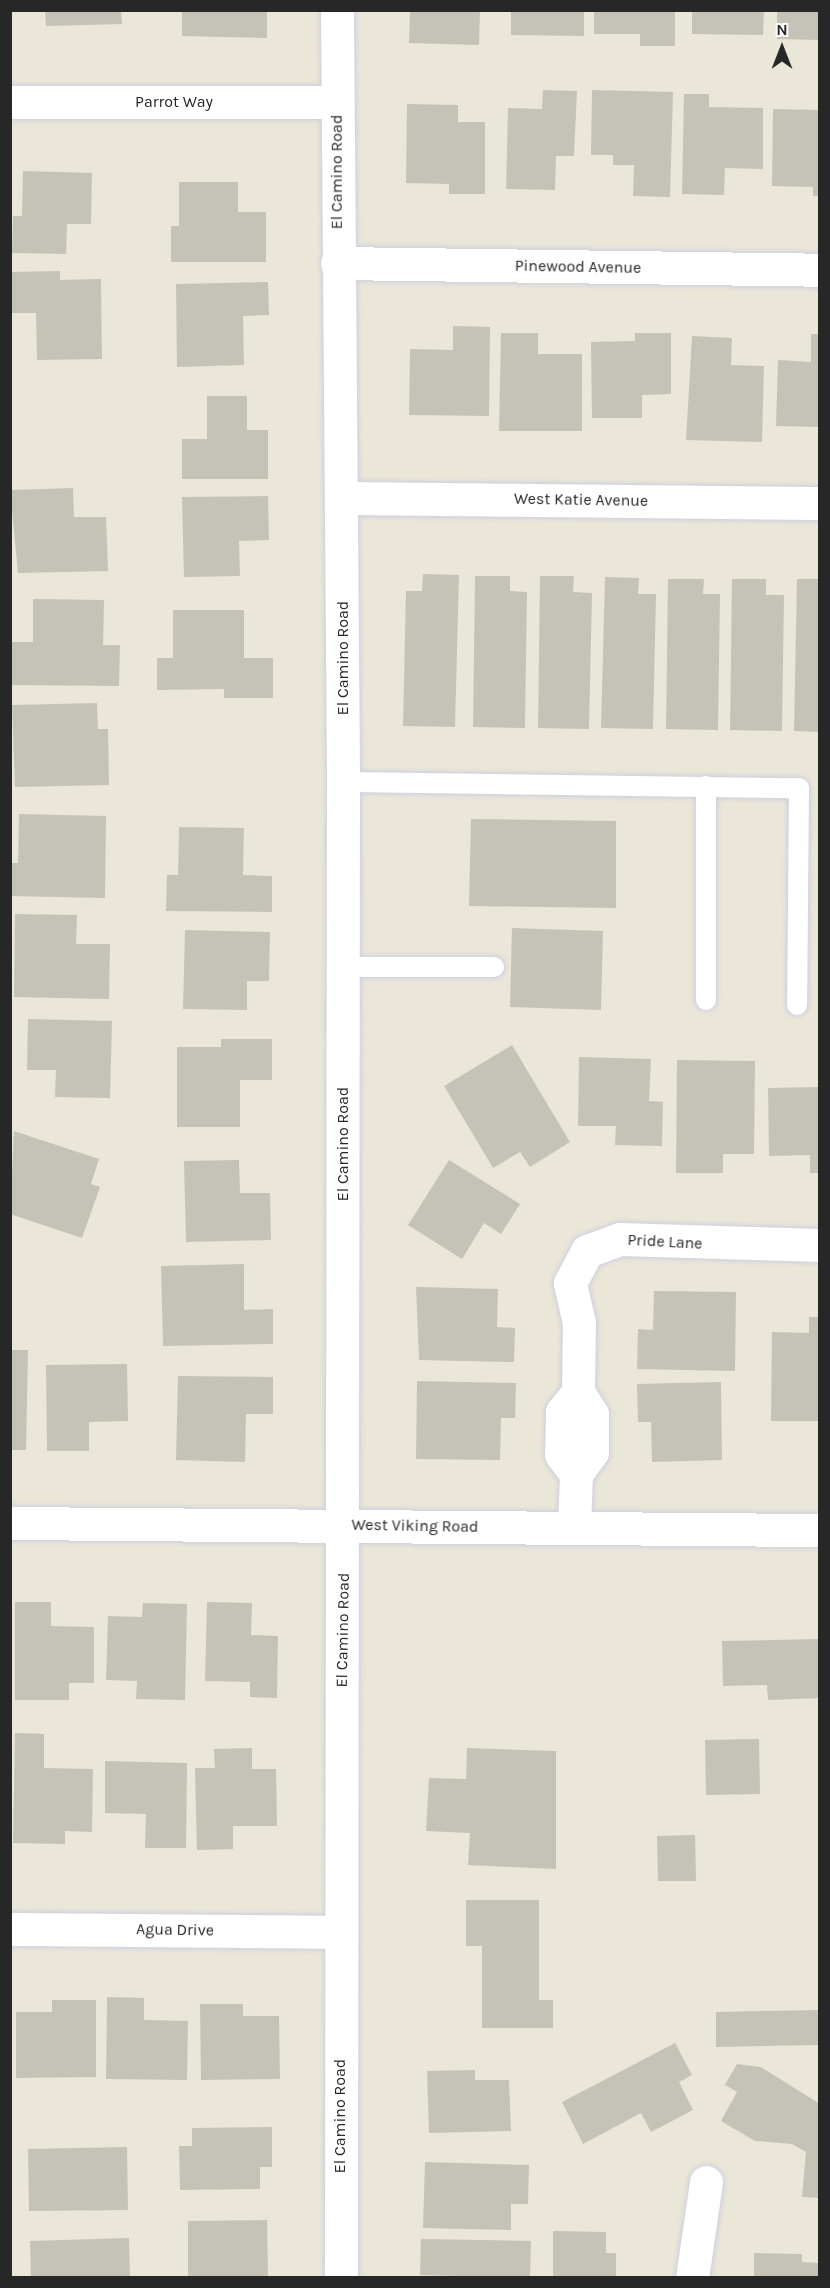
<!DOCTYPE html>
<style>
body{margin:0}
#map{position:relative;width:830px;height:2288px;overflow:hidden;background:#eae6d8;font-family:Karla,sans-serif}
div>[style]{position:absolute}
.building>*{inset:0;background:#c5c3b8}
.roads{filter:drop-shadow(0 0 2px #cecee0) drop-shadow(0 0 2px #cecee0)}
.lane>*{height:20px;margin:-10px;padding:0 10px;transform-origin:10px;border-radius:10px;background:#fff}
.street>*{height:33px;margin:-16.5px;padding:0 16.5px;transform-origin:16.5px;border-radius:16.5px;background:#fff}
.secondary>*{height:33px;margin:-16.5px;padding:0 16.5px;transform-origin:16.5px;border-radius:16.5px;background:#fff}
span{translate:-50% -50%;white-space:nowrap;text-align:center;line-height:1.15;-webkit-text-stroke:6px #fff;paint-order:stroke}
.street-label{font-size:16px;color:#272727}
.frame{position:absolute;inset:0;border:12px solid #272727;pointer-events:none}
.north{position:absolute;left:752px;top:18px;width:60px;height:60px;-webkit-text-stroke:4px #fff;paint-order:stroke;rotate:0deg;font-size:16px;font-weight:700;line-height:24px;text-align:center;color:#272727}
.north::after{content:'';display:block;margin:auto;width:21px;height:27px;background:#272727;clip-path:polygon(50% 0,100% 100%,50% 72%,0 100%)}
</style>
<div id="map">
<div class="building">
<div style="clip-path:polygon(45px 10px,121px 10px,122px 24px,46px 26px)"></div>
<div style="clip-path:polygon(182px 10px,267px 10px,267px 38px,182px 36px)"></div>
<div style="clip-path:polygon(410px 10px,480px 10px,479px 45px,409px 43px)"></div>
<div style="clip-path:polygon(511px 10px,584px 10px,584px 36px,511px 35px)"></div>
<div style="clip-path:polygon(594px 10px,675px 10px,675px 46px,640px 46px,640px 34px,594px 34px)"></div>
<div style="clip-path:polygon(692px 10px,764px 10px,763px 35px,692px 34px)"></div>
<div style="clip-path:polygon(777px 10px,820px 10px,820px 40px,777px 39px)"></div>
<div style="clip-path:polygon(543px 90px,577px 91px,574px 156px,556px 156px,555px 190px,506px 189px,508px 108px,542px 109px)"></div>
<div style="clip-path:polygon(592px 90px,673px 92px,670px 197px,633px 196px,634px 165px,613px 165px,613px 155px,591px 155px)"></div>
<div style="clip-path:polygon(684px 94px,709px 94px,709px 107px,763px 108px,763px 169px,725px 168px,724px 195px,682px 194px)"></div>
<div style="clip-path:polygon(407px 104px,458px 105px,458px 122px,485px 122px,485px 194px,449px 194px,449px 184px,406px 183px)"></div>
<div style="clip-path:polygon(773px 109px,820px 110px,820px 196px,813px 196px,813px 187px,772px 186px)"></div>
<div style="clip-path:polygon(23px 171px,92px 173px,91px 224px,67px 224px,66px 254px,12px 253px,13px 216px,22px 216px)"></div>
<div style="clip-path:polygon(179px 182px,238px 182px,238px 212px,266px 212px,266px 262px,171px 262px,171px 226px,179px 226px)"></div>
<div style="clip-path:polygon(60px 271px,60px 280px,101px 279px,102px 359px,37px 360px,36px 313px,10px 313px,10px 272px)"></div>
<div style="clip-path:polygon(268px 282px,269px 315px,243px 316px,244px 365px,177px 367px,176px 284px)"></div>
<div style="clip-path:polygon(453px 326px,490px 327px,489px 416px,409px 415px,410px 349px,453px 350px)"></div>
<div style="clip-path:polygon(501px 333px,538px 333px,538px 354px,582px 354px,582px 431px,499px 431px)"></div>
<div style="clip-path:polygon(635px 333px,671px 333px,671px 394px,642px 395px,642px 418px,592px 418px,591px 342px,635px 341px)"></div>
<div style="clip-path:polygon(811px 334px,820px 334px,820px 427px,776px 426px,778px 360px,811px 362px)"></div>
<div style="clip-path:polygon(692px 336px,732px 338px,731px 365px,764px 366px,762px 442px,686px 440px)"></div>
<div style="clip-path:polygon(207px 396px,247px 396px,247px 430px,268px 430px,268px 479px,182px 479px,182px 439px,207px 439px)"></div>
<div style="clip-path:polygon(73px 488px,74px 517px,106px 517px,108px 571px,18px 573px,10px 490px)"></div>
<div style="clip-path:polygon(268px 496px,269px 540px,239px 541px,240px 576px,184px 577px,182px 497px)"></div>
<div style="clip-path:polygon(423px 574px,459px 575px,455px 727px,403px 726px,406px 591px,422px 591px)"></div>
<div style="clip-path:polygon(475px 576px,510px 576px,510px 591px,527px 592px,525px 728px,473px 727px)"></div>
<div style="clip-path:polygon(540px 576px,574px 576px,573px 592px,592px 593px,589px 729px,538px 728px)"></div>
<div style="clip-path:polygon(605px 577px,639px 578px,638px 594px,656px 594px,653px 729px,601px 728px)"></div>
<div style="clip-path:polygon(668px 579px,704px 579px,703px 594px,720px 594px,718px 730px,666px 729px)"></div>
<div style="clip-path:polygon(732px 579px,766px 579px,766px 595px,784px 595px,782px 731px,730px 730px)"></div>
<div style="clip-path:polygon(797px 579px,820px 579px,820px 732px,794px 731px)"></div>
<div style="clip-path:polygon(33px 599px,104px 600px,103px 645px,120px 645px,119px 686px,10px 685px,10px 642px,33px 642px)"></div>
<div style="clip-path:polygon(173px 610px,244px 610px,244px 658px,273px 658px,273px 698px,224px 698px,224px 689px,157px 690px,157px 658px,173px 658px)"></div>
<div style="clip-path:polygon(97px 703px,98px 729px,108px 729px,109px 785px,15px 787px,12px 705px)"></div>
<div style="clip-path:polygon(19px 814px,106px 816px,105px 898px,10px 896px,10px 863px,18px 863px)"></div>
<div style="clip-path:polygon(471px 819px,616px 821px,616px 908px,469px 906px)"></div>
<div style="clip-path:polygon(179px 827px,244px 828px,243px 875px,272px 876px,272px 912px,166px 911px,167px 875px,178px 875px)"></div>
<div style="clip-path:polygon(15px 914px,77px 915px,76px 944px,110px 944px,109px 999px,14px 997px)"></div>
<div style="clip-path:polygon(512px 928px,603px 931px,601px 1010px,510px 1007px)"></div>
<div style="clip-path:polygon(185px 930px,270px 932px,269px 981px,247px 981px,247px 1010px,183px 1009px)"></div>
<div style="clip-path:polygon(28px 1019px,112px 1021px,110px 1098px,55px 1097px,56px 1070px,27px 1070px)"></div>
<div style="clip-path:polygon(221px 1039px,272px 1039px,272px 1080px,240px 1080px,240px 1127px,177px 1127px,177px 1047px,221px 1047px)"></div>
<div style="clip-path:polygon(512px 1045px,570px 1142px,530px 1167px,520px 1152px,493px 1168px,444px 1086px)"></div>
<div style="clip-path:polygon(579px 1057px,651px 1059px,649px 1101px,663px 1102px,662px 1146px,615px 1145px,616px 1126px,578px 1126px)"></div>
<div style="clip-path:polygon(677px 1060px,755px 1061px,754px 1154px,723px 1154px,723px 1173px,676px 1173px)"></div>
<div style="clip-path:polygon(820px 1087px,820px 1173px,810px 1173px,810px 1155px,769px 1156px,768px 1088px)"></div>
<div style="clip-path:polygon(14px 1131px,99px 1159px,91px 1184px,100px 1187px,82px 1238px,10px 1214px)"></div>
<div style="clip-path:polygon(239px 1160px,240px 1193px,270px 1193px,271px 1240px,186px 1242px,184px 1161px)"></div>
<div style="clip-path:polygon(449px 1160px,520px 1204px,501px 1234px,484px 1223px,462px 1259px,408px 1225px)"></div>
<div style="clip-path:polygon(244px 1264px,244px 1310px,273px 1309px,273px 1344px,163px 1346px,161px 1266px)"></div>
<div style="clip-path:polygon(416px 1287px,498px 1289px,497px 1327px,515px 1328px,514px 1362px,419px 1360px)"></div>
<div style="clip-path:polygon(654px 1291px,736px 1292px,735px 1371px,637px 1369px,638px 1329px,653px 1330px)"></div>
<div style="clip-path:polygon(809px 1317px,820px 1317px,820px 1421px,771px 1421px,772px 1332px,809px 1333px)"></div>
<div style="clip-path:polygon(10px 1350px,28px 1350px,26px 1450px,10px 1450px)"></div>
<div style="clip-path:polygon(127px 1364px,128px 1421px,89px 1422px,89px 1451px,47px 1451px,46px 1365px)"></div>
<div style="clip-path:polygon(178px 1376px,273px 1377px,273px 1414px,246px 1414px,245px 1462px,176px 1460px)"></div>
<div style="clip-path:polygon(417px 1381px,516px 1383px,515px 1418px,501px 1418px,500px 1460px,416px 1459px)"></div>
<div style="clip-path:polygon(721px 1382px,722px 1460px,652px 1462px,651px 1422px,638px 1422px,637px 1384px)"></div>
<div style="clip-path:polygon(15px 1602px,51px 1602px,51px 1626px,94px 1627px,94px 1683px,69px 1683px,69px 1700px,15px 1700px)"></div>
<div style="clip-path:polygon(207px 1602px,252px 1603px,251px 1635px,278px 1636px,277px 1698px,250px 1697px,250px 1682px,205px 1681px)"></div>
<div style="clip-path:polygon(143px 1603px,187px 1604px,185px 1700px,136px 1699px,137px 1681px,106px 1680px,108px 1616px,142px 1617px)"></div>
<div style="clip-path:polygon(820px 1639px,820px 1698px,768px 1700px,767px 1685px,723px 1686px,722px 1641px)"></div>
<div style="clip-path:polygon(15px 1733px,44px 1734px,44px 1768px,93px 1769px,92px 1832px,65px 1831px,65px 1844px,13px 1843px)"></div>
<div style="clip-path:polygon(759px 1739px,760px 1794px,706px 1795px,705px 1740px)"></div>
<div style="clip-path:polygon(252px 1748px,252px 1769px,276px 1769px,277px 1826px,233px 1826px,233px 1849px,197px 1850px,195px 1768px,215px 1768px,214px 1749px)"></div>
<div style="clip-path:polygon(467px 1748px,556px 1751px,556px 1869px,468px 1865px,470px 1833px,426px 1831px,429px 1778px,466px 1779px)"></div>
<div style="clip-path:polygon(105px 1761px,187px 1763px,186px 1848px,145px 1848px,146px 1814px,105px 1813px)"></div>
<div style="clip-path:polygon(695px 1835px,696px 1881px,658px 1881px,657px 1836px)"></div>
<div style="clip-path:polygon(466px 1900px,539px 1900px,539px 2000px,553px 2000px,553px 2028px,482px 2028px,482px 1946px,466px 1946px)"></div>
<div style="clip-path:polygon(107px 1997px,144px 1998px,144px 2020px,188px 2021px,187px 2080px,106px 2079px)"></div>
<div style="clip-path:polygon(52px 2000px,96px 2000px,96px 2077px,16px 2078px,16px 2012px,52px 2012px)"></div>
<div style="clip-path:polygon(200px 2004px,243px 2004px,243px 2016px,279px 2016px,280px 2079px,201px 2080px)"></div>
<div style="clip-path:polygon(820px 2010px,820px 2045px,716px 2047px,716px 2012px)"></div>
<div style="clip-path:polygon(675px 2043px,692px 2075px,679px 2082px,693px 2110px,651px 2132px,641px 2113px,583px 2144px,562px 2102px)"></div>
<div style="clip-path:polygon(737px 2064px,761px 2067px,820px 2104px,820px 2198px,802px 2197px,806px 2152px,792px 2144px,755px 2141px,721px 2121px,737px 2092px,725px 2085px)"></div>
<div style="clip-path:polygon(475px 2070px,475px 2080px,509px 2080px,511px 2131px,429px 2133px,427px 2071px)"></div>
<div style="clip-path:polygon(272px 2127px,272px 2167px,260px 2167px,260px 2189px,180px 2190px,179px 2146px,192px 2146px,192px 2128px)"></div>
<div style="clip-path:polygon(127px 2147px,128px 2210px,29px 2211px,28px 2149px)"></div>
<div style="clip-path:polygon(425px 2162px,529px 2165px,528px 2204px,511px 2204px,511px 2230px,423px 2228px)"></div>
<div style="clip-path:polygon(267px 2220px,268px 2276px,188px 2278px,188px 2221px)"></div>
<div style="clip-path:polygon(553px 2231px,606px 2232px,606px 2253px,616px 2253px,616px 2278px,553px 2278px)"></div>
<div style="clip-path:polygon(129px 2238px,130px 2278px,31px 2278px,30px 2241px)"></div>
<div style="clip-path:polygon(421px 2239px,531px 2241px,530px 2278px,420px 2275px)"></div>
<div style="clip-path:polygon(754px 2253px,802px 2254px,802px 2262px,820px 2263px,820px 2278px,754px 2278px)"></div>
</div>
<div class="roads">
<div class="lane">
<div style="left:343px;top:782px;width:456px;rotate:0.8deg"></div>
<div style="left:799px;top:788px;width:217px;rotate:90.5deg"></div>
<div style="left:706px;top:786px;width:214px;rotate:90deg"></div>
<div style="left:342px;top:967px;width:152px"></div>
</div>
<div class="street">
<div style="left:337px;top:10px;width:772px;rotate:89.55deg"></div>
<div style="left:343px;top:782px;width:1496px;rotate:90.08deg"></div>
<div style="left:10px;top:102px;width:327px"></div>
<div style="left:337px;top:263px;width:483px;rotate:0.8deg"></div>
<div style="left:342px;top:498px;width:478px;rotate:0.6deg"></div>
<div style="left:576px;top:1474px;width:25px;rotate:-127deg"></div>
<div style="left:561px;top:1454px;width:42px;rotate:-88.6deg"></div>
<div style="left:562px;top:1412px;width:26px;rotate:-51deg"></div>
<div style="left:574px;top:1528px;width:54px;rotate:-87.9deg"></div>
<div style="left:576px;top:1474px;width:27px;rotate:-54deg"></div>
<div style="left:592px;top:1452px;width:38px;rotate:-90deg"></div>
<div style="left:592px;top:1414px;width:26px;rotate:-122deg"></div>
<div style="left:578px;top:1392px;width:69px;rotate:-89.2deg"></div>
<div style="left:579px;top:1323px;width:41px;rotate:-102.7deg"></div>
<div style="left:570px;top:1283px;width:36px;rotate:-62deg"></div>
<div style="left:587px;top:1251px;width:35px;rotate:-20deg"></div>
<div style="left:620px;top:1239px;width:200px;rotate:1.7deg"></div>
<div style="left:10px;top:1929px;width:329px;rotate:0.5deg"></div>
<div style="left:692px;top:2278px;width:97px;rotate:-81.7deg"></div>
</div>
<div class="secondary">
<div style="left:10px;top:1523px;width:810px;rotate:0.5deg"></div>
</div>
</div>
<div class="street-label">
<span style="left:174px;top:102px">Parrot Way</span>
<span style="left:337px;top:172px;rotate:-90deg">El Camino Road</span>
<span style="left:578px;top:267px;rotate:1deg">Pinewood Avenue</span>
<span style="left:581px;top:500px;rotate:1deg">West Katie Avenue</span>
<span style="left:343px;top:658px;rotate:-90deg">El Camino Road</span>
<span style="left:343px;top:1144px;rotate:-90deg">El Camino Road</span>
<span style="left:665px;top:1242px;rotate:3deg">Pride Lane</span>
<span style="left:415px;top:1526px;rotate:1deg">West Viking Road</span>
<span style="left:343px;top:1630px;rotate:-89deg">El Camino Road</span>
<span style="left:175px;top:1930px;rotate:1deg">Agua Drive</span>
<span style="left:340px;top:2116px;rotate:-90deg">El Camino Road</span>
</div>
<div class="frame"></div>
<div class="north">N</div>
</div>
